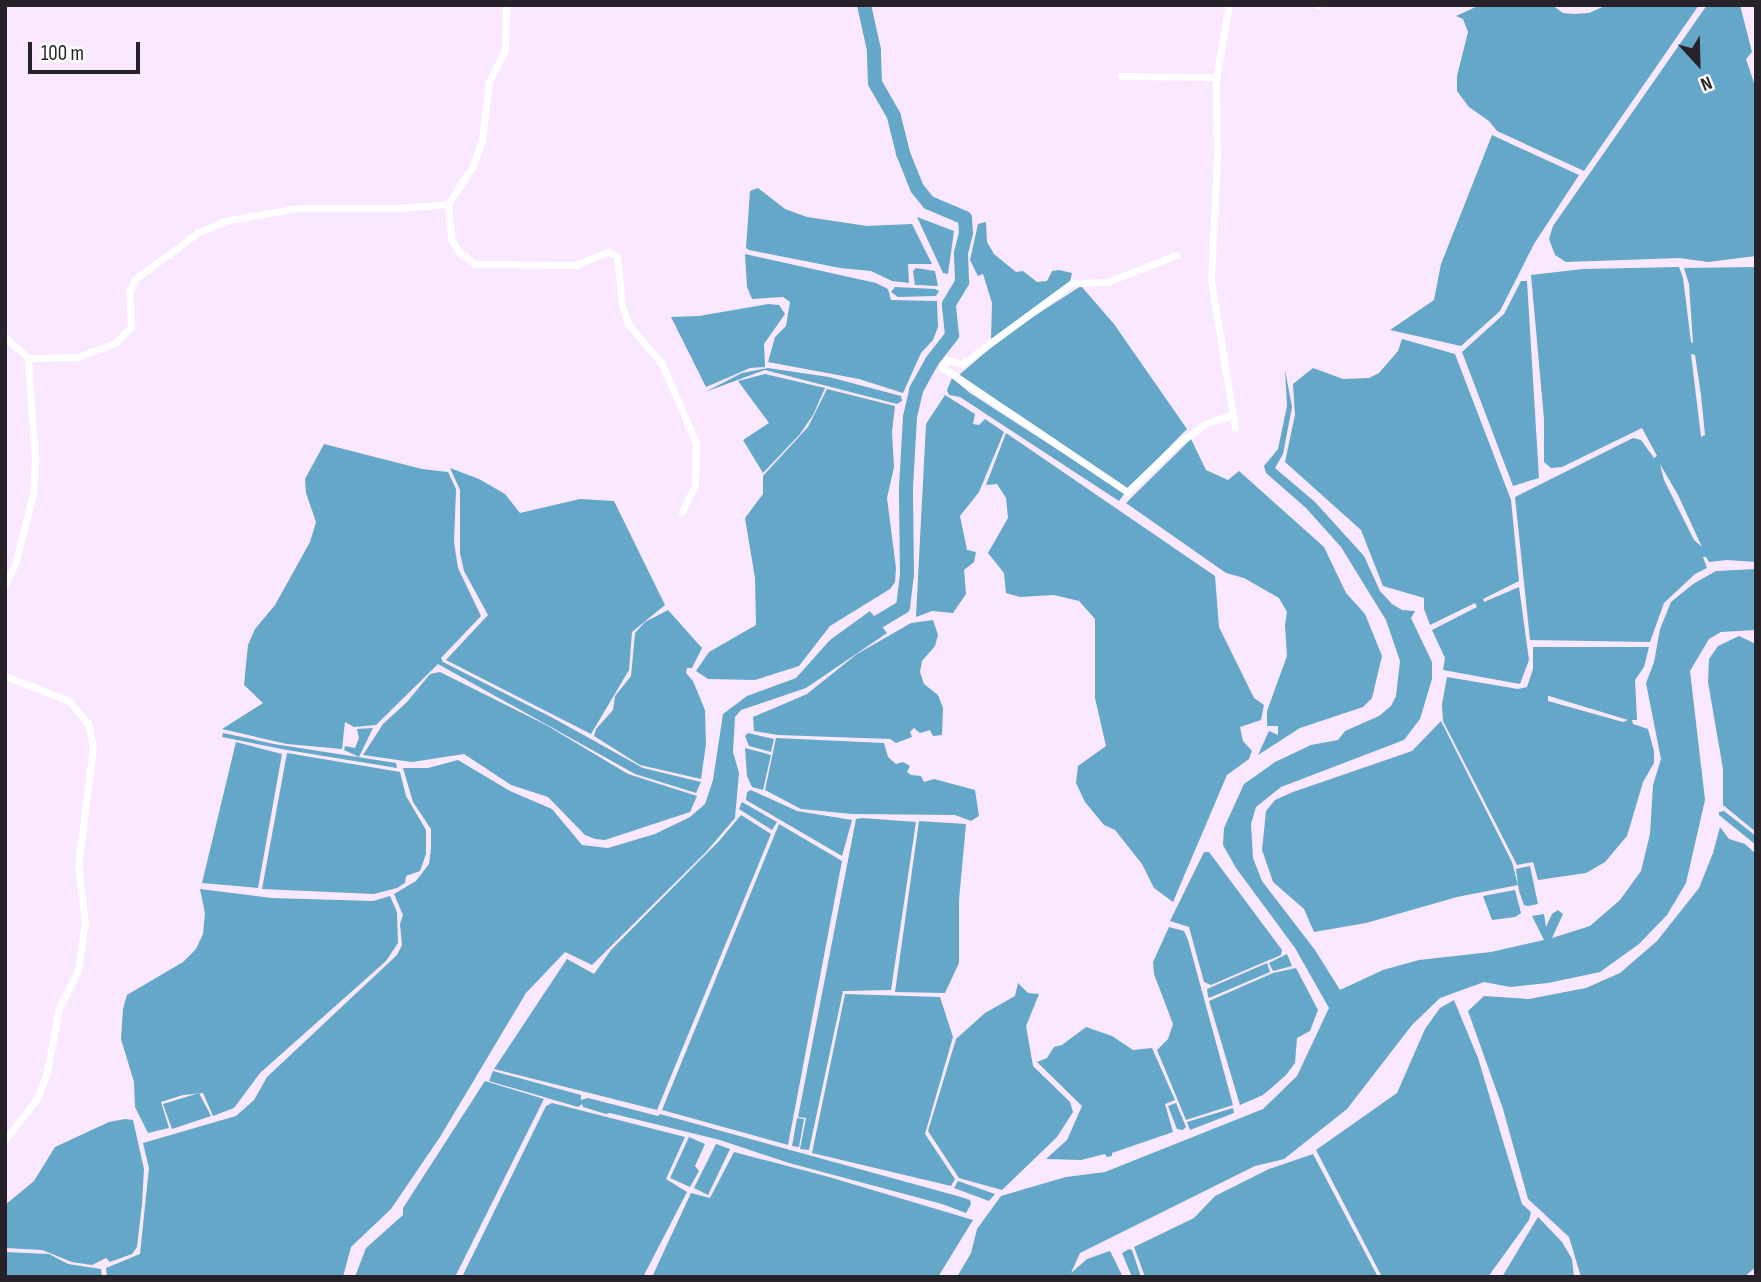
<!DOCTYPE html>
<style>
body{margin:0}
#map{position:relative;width:1761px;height:1282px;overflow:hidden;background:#f9e8ff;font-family:"Sofia Sans Condensed",sans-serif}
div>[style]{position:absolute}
.water>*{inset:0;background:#64a7c9}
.river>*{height:14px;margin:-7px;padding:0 7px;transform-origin:7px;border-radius:7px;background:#64a7c9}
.minor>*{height:7px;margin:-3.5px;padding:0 3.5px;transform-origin:3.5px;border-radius:3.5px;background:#fff}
span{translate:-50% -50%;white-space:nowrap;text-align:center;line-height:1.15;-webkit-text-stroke:5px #fcfcfc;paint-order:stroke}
.frame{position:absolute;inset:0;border:7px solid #272129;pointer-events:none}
.north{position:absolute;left:1663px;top:28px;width:70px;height:70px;-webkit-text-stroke:5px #fcfcfc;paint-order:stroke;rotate:158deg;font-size:19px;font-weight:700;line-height:28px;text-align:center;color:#272129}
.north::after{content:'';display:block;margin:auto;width:24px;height:32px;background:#272129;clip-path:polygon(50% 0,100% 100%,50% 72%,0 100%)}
.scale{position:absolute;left:28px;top:42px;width:112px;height:32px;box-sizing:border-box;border:4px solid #272129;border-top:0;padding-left:9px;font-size:21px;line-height:24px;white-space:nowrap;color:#272129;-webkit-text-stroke:5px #fcfcfc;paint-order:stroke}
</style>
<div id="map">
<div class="water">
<div style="clip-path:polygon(1480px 5px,1552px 5px,1563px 13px,1575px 14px,1589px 13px,1607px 5px,1699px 5px,1584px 171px,1497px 131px,1489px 121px,1469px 107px,1457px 91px,1457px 76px,1468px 32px,1463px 19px,1456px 16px)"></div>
<div style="clip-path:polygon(1707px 5px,1740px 5px,1752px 52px,1746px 59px,1756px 89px,1756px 256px,1708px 262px,1679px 258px,1566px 262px,1555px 255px,1549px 239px,1553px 226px)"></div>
<div style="clip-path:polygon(1492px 135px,1579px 175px,1534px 244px,1500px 311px,1461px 346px,1390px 330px,1434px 300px,1441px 264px)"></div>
<div style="clip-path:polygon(758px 188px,785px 209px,807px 217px,867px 226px,912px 224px,932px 264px,908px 264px,909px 283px,892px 281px,871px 271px,840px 268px,749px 250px,746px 248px,750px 191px)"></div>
<div style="clip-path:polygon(917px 217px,954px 231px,948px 274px,943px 273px)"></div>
<div style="clip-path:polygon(986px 222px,987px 242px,994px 254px,1016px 272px,1023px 271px,1037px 282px,1047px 281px,1052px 271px,1059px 270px,1072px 273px,1070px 281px,991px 339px,992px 303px,983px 274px,978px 276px,970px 260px,978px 224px)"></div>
<div style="clip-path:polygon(745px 254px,876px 283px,888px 289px,891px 300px,937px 301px,938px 327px,933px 340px,921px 353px,903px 393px,859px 379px,768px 362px,775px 337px,786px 326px,790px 302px,783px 297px,752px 299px,747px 287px)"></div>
<div style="clip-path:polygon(evenodd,1679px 267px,1683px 278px,1691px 342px,1693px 343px,1689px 284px,1684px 268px,1756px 267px,1756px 562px,1727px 560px,1709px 562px,1706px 557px,1703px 557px,1707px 568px,1695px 574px,1664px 603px,1650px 642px,1530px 640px,1515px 497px,1633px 438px,1641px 440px,1654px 458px,1657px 456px,1642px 428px,1562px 467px,1551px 468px,1544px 462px,1544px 419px,1531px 275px,1583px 269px,1679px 267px,1691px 354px,1695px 355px,1701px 395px,1705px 435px,1701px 437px,1691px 354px,1679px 267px,1660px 464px,1678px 495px,1702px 547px,1694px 540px,1664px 480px,1660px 464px)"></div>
<div style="clip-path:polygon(916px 268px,935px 271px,938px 286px,915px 285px,913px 271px)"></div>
<div style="clip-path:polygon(1521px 281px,1527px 281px,1539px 478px,1513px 486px,1462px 352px,1504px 314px)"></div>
<div style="clip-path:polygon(1081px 286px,1114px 324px,1187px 429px,1128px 489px,959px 375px,1008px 333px)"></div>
<div style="clip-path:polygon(895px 287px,935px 289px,939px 291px,936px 296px,898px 297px,891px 292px)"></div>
<div style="clip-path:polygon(768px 304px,779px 305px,785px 314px,764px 344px,765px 367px,750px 368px,706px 387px,671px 317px,699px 316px)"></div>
<div style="clip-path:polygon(1402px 339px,1455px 354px,1511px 500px,1519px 581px,1483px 599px,1484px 602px,1519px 587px,1529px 660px,1520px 684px,1443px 670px,1445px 658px,1432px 630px,1477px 607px,1475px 603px,1430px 625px,1424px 609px,1424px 598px,1383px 586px,1361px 530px,1285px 462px,1295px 415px,1293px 384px,1313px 368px,1343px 379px,1369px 378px,1379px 373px,1398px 351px)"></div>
<div style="clip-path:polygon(768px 368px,829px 377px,901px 396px,902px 401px,897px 404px,765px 370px,705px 392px,742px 373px)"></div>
<div style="clip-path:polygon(1285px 370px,1292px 407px,1283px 454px,1275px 468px,1315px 502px,1364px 556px,1380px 591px,1392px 604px,1402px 610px,1415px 611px,1411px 618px,1432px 662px,1432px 679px,1420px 719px,1404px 740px,1281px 787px,1256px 807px,1251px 824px,1253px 858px,1262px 881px,1315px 950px,1340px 990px,1383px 970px,1419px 960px,1491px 952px,1544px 940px,1532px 916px,1544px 914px,1546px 927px,1552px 914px,1558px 910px,1563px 914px,1552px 938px,1590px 926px,1620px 900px,1641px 871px,1650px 834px,1653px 785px,1661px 759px,1646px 683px,1654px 662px,1660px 629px,1671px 602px,1693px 584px,1716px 571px,1756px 569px,1756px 630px,1721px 632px,1709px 639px,1690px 671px,1705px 800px,1686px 883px,1667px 915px,1639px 944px,1600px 972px,1548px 983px,1510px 987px,1484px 982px,1440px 998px,1412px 1025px,1347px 1109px,1284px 1159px,1255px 1166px,1080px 1253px,1071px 1273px,1087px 1259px,1110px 1251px,1123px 1277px,957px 1277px,971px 1253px,977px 1229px,1001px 1196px,1066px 1177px,1105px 1172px,1263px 1109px,1297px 1076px,1329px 1008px,1295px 948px,1236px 868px,1223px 845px,1224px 828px,1244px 784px,1275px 762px,1311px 745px,1338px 740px,1345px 731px,1379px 716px,1391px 706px,1396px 696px,1400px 661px,1386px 620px,1341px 547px,1306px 508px,1266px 473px,1264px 466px,1278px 449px,1283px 425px,1287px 406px)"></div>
<div style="clip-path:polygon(765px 374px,825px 388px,813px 415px,800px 434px,763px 473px,743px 440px,769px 423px,738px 381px)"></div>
<div style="clip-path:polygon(952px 378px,970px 393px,1125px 493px,1119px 501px,960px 397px,949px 395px,947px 390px)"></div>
<div style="clip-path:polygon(827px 389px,895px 406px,892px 432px,894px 467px,887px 498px,896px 568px,895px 582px,890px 589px,830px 626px,799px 666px,755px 680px,708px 679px,696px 671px,709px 652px,756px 625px,755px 578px,745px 518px,763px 494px,763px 476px,808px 427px)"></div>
<div style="clip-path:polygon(945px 395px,975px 414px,973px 424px,979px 425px,985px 419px,1004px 432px,979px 492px,960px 516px,967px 550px,976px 552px,974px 562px,964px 570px,966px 594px,953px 613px,932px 611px,916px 617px,926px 424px)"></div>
<div style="clip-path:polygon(1006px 433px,1215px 576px,1219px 627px,1254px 698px,1264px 705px,1261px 720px,1240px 727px,1243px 741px,1252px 751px,1249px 759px,1227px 775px,1173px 902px,1154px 888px,1142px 864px,1115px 830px,1104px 825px,1085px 802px,1076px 783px,1078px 766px,1106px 746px,1095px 698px,1095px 619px,1079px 601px,1054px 595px,1020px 597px,1006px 593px,1004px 573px,988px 553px,1008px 518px,1006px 498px,997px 484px,986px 485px)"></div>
<div style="clip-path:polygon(1191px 439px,1206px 470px,1228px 480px,1239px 471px,1324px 547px,1346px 593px,1365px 614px,1382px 656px,1372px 698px,1363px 707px,1300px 728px,1258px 755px,1269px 731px,1278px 735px,1278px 726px,1267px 726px,1267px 711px,1287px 656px,1285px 625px,1287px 612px,1279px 598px,1244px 578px,1226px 573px,1126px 503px)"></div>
<div style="clip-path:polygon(324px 444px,422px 469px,448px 472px,456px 489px,454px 542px,458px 568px,481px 616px,441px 658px,443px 662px,553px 718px,643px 768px,701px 782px,696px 793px,635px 774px,438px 664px,376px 725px,354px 727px,345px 722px,342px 749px,287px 744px,222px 729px,263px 703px,244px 685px,248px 645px,255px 629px,275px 605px,310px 542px,316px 522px,306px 493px,305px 479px)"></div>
<div style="clip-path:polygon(450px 468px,479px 479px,505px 494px,520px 513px,580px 499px,614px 501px,665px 605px,632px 632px,629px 670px,591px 734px,446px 660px,488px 615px,464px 571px,460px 553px,460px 490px)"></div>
<div style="clip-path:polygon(668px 610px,702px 648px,692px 668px,687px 668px,686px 673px,693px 681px,705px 710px,706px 744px,701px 779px,640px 765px,594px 736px,596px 729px,613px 710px,615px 696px,631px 676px,635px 633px,645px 622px)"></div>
<div style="clip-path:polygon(870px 611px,887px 633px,806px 688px,741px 710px,735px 717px,733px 752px,739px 773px,735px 818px,706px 852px,592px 965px,565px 952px,526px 993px,440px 1137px,391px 1209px,351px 1247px,343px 1277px,107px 1277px,106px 1268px,140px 1254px,149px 1168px,143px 1143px,236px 1116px,254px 1100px,267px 1077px,397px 955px,402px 945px,400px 924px,403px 915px,394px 894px,416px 881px,429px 864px,431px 849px,431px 829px,413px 802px,403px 768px,428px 768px,458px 760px,510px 791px,552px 809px,582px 845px,608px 848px,655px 834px,690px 817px,705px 804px,713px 780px,723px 714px,747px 696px,796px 678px,830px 640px)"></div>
<div style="clip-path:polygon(933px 620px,938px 635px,935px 646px,922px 661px,920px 672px,924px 684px,938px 695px,943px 708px,942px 735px,933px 736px,930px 730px,920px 733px,914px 728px,910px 732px,912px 737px,896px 743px,890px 739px,778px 735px,754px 731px,753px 717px,807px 694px,857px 654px,911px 623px)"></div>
<div style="clip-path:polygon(1739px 636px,1756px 644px,1756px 832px,1723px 805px,1723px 769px,1708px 682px,1709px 659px,1718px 646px)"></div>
<div style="clip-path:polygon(evenodd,1533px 647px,1649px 647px,1644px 667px,1635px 680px,1637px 720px,1632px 720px,1633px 724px,1648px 729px,1654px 751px,1654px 763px,1643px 782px,1627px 836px,1605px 862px,1586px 873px,1538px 880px,1533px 862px,1517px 865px,1443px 721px,1442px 704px,1447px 677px,1518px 689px,1527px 687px,1533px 669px,1533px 647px,1548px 696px,1549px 696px,1628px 720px,1623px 722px,1548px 701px,1548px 696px)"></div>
<div style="clip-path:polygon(440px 672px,546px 725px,628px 774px,697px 796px,690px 812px,605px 840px,595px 839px,585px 835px,548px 797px,511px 785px,464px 754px,412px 762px,363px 755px,383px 724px,407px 702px,430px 674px)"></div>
<div style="clip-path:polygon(1441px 721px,1512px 862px,1518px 885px,1457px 897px,1366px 923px,1314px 932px,1304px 909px,1273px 882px,1262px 850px,1266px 811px,1275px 800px,1293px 792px,1412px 751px)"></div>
<div style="clip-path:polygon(373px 728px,359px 757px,344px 750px,345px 746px,355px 748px,359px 738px,357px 729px)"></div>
<div style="clip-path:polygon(223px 733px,274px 744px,396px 763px,397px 768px,287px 750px,222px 737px)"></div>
<div style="clip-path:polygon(748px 733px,774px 739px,771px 752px,749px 746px,745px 736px)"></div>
<div style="clip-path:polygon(776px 738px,884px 743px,888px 757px,896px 764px,903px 762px,910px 766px,907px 772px,911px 775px,921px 776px,924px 782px,934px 779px,975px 790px,979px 816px,971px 821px,955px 815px,852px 814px,801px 809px,765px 790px)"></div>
<div style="clip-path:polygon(236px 742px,282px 754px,258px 888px,202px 883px)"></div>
<div style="clip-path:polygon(745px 748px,771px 755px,763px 790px,752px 787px,747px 776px)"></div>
<div style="clip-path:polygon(287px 753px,400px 772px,406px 796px,426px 830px,426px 854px,420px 871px,406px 876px,405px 883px,397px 888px,374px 894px,262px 889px)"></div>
<div style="clip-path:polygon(751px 790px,797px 811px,852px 820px,842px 856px,746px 800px,747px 792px)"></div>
<div style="clip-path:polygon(742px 802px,777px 822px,772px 830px,739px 809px)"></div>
<div style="clip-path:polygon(1724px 811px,1756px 836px,1756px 845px,1719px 815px,1719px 812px)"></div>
<div style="clip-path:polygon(741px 815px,771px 834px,657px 1110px,494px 1069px,567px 959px,594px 974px,611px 950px,720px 840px)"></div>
<div style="clip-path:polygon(862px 818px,916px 822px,891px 990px,843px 991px,809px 1150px,800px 1149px,806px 1118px,798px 1117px,856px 819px)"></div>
<div style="clip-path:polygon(919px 821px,966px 824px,959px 900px,959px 963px,945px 993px,895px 992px)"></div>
<div style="clip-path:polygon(779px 824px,842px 861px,788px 1145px,662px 1110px)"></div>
<div style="clip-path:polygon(1720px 827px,1729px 839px,1745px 844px,1756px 854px,1756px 1267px,1744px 1277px,1581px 1277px,1569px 1237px,1528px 1199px,1503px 1109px,1468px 1011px,1484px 996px,1529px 999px,1586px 988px,1620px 973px,1657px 941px,1699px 888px,1713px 853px)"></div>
<div style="clip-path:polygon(1204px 852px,1209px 852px,1282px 950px,1281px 955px,1211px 985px,1204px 982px,1189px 927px,1170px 921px)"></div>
<div style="clip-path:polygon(1530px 866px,1538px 904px,1528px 906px,1524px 905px,1519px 891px,1516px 869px)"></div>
<div style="clip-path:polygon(200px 889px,272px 898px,373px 901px,390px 896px,397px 912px,398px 943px,386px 961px,260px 1073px,234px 1108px,213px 1116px,203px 1093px,183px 1095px,161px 1102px,169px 1128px,148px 1133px,135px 1107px,134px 1082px,121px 1039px,123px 1009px,127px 995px,183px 962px,196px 949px,203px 934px,205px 913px)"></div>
<div style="clip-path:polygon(1515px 890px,1521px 913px,1515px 917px,1492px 920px,1483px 896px)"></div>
<div style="clip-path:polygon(1169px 927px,1184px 931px,1188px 940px,1233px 1105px,1186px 1120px,1157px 1050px,1168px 1039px,1173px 1024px,1154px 974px,1153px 962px)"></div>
<div style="clip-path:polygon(1287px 954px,1292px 966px,1273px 971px,1269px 963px)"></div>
<div style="clip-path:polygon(1267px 963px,1270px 972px,1209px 998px,1208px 996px,1207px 989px)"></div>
<div style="clip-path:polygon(1296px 968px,1318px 1010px,1310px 1031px,1297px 1038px,1295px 1063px,1286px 1075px,1263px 1095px,1240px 1105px,1209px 1001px,1273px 973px)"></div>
<div style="clip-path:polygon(1018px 983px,1028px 993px,1039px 994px,1026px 1026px,1033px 1066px,1070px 1102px,1073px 1112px,1057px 1137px,1002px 1190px,959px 1178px,928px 1131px,956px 1039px,985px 1013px,1015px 996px)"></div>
<div style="clip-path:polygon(845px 994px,940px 997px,953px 1037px,925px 1134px,955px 1179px,951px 1186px,812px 1153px)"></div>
<div style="clip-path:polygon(1454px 1000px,1478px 1058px,1522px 1204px,1531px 1212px,1529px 1220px,1488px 1277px,1382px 1277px,1316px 1150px,1397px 1093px,1425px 1029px,1440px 1008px)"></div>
<div style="clip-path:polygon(1086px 1027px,1112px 1036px,1133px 1050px,1152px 1048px,1175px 1100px,1165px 1104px,1173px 1132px,1112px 1153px,1112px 1156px,1107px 1157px,1105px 1154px,1081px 1160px,1046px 1159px,1067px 1140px,1082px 1106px,1037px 1062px,1047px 1058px,1054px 1047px,1062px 1045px)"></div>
<div style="clip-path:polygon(493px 1071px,581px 1095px,581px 1100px,588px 1098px,658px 1116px,660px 1114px,961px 1197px,970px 1200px,971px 1204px,966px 1213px,942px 1204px,789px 1163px,720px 1140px,610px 1113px,606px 1114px,583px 1107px,582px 1104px,578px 1107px,489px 1081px)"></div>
<div style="clip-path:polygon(485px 1081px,544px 1099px,455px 1277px,355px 1277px,366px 1248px,403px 1215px,403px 1208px)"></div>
<div style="clip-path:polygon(199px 1093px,211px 1116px,172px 1129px,163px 1104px)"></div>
<div style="clip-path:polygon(552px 1103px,685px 1137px,666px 1179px,687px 1192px,643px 1277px,462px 1277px,546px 1106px)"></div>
<div style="clip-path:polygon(1176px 1103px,1186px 1127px,1183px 1130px,1177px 1129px,1168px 1106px)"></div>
<div style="clip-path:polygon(1233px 1108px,1234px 1113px,1190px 1130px,1187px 1122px)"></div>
<div style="clip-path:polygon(797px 1118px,804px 1119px,799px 1147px,792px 1146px)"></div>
<div style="clip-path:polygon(125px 1119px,133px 1120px,144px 1169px,142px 1204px,137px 1247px,132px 1254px,110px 1262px,106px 1258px,92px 1265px,72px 1262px,42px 1250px,5px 1248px,5px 1205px,34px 1181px,55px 1147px,109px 1122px)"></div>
<div style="clip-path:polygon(689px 1137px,705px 1144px,695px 1166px,699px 1171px,690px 1187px,670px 1178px)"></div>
<div style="clip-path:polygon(716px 1144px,730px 1149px,708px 1195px,694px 1188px)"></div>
<div style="clip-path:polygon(734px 1152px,829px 1177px,973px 1220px,938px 1277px,652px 1277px,691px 1193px,710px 1198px)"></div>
<div style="clip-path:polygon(1313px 1154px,1378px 1277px,1145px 1277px,1134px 1247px,1194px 1218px,1215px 1196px,1269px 1169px)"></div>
<div style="clip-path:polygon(958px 1181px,995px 1194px,989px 1201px,954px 1188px)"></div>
<div style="clip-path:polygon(1538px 1217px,1562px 1242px,1572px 1259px,1574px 1277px,1502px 1277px)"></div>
<div style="clip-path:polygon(1129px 1249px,1132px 1250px,1141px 1277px,1132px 1277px,1122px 1253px)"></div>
<div style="clip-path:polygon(5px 1252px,49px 1254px,68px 1264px,101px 1269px,102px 1277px,5px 1277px)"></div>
</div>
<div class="river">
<div style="left:863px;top:631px;width:47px;rotate:-31deg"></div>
<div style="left:903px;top:607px;width:32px;rotate:-83deg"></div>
<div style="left:907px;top:575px;width:87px;rotate:-90.7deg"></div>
<div style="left:906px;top:488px;width:71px;rotate:-86.8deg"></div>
<div style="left:910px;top:417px;width:28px;rotate:-77deg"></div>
<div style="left:916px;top:390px;width:33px;rotate:-61deg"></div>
<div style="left:932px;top:361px;width:33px;rotate:-52deg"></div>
<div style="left:952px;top:335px;width:31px;rotate:-96deg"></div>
<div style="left:949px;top:304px;width:26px;rotate:-59deg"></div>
<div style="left:962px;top:282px;width:29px;rotate:-92deg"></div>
<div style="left:961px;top:253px;width:21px;rotate:-76deg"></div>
<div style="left:966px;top:233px;width:15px;rotate:-94deg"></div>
<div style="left:965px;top:218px;width:39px;rotate:-157deg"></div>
<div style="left:929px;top:203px;width:19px;rotate:-129deg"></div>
<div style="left:917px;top:188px;width:38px;rotate:-112deg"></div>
<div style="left:903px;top:153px;width:38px;rotate:-104deg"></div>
<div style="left:894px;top:116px;width:38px;rotate:-120deg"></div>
<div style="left:875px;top:83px;width:33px;rotate:-92deg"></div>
<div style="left:874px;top:50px;width:46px;rotate:-102.5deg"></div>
</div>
<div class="minor">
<div style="left:506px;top:5px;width:45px;rotate:91.3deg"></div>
<div style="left:505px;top:50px;width:36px;rotate:117deg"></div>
<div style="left:489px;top:82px;width:58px;rotate:96.9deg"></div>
<div style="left:482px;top:140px;width:28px;rotate:109deg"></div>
<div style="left:473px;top:166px;width:45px;rotate:123.3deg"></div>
<div style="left:448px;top:204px;width:35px;rotate:85deg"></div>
<div style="left:451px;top:239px;width:15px;rotate:58deg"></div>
<div style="left:459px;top:252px;width:20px;rotate:37deg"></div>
<div style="left:475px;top:264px;width:100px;rotate:0.6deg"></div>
<div style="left:575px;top:265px;width:35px;rotate:-22deg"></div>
<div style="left:608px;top:252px;width:10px;rotate:24deg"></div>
<div style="left:617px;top:256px;width:49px;rotate:84.2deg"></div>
<div style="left:622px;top:305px;width:20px;rotate:72deg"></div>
<div style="left:628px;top:324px;width:52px;rotate:49.6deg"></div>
<div style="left:662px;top:364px;width:86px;rotate:66.7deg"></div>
<div style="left:696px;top:443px;width:42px;rotate:91.4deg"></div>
<div style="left:695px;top:485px;width:30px;rotate:116deg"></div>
<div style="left:1229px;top:5px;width:73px;rotate:100.2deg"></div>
<div style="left:1216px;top:77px;width:81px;rotate:89.3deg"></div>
<div style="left:1217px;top:158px;width:123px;rotate:92.8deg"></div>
<div style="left:1211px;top:281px;width:149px;rotate:80.7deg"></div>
<div style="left:1317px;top:5px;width:1px"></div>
<div style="left:1121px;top:76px;width:95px;rotate:0.6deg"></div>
<div style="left:1176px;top:255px;width:74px;rotate:158.6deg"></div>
<div style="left:1107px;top:282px;width:35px;rotate:178deg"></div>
<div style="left:1072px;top:283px;width:137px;rotate:143.6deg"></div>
<div style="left:962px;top:364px;width:16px;rotate:-165deg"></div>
<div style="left:947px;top:360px;width:9px;rotate:126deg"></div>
<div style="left:942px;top:367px;width:223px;rotate:34deg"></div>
<div style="left:1127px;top:492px;width:68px;rotate:-43.8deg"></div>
<div style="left:1176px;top:445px;width:37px;rotate:-36deg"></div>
<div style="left:1206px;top:423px;width:27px;rotate:-17deg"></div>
<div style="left:5px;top:337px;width:31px;rotate:42deg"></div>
<div style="left:28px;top:358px;width:49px;rotate:-1.2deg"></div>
<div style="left:77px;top:357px;width:40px;rotate:-20.2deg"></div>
<div style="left:115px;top:343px;width:23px;rotate:-45deg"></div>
<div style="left:131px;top:327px;width:36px;rotate:-93deg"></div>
<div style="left:129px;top:291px;width:13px;rotate:-63deg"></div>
<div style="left:135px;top:279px;width:79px;rotate:-36.3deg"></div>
<div style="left:199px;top:232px;width:32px;rotate:-22deg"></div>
<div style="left:229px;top:220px;width:71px;rotate:-9.7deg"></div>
<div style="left:299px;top:208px;width:101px"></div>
<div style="left:400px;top:208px;width:48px;rotate:-4.8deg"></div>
<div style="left:5px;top:585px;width:26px;rotate:-65deg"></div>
<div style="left:16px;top:561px;width:69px;rotate:-75.8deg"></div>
<div style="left:33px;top:494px;width:35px;rotate:-87deg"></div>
<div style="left:35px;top:459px;width:101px;rotate:-94deg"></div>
<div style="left:5px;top:676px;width:69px;rotate:21.3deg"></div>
<div style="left:69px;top:701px;width:30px;rotate:50deg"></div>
<div style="left:88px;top:724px;width:24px;rotate:78deg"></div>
<div style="left:93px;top:747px;width:119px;rotate:97.2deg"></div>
<div style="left:78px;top:865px;width:57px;rotate:83deg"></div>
<div style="left:85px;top:922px;width:49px;rotate:98.1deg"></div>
<div style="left:78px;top:971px;width:42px;rotate:117.2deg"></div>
<div style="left:59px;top:1008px;width:65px;rotate:100.6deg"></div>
<div style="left:47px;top:1072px;width:27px;rotate:110deg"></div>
<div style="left:38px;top:1097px;width:54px;rotate:127.5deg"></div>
</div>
<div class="frame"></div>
<div class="north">N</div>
<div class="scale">100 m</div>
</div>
